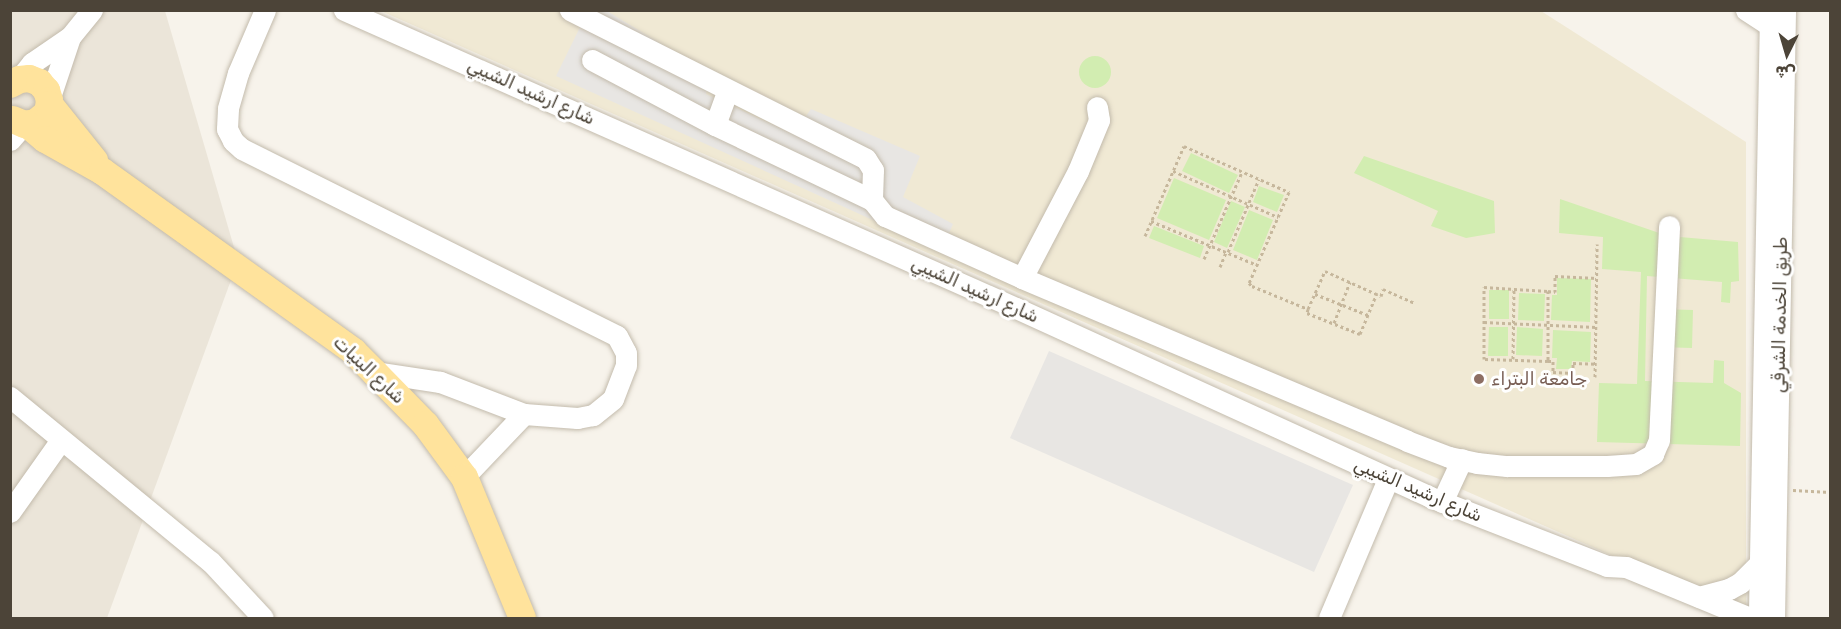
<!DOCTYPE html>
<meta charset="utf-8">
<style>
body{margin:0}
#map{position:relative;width:1841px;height:629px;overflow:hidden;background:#f7f3eb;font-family:Rubik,"Noto Sans Arabic",sans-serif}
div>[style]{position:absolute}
.residential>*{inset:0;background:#ebe5d9}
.education>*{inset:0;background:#f0e9d4}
.green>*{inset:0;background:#d2edb1}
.round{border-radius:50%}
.parking>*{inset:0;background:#e8e6e3}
.path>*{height:3px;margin-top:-1.5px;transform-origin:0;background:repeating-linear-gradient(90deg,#c6b79c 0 3px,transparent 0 6px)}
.roads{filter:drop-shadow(0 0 2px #c3bbac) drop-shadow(0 0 2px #c3bbac)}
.minor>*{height:21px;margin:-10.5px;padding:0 10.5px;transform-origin:10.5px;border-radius:10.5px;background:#fff}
.major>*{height:27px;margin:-13.5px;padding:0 13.5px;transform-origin:13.5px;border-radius:13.5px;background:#ffe39c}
.dots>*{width:16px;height:16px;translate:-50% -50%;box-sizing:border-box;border:3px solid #fff;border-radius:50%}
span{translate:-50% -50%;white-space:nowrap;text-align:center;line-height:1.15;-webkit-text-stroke:6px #fff;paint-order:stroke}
.street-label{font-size:18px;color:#4c4438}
.education-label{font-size:18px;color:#785e54}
.left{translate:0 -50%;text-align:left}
.frame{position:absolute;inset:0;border:12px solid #4c4438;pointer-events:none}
.north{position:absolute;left:1757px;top:24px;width:60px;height:60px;-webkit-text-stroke:4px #fff;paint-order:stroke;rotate:185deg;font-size:16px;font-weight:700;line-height:24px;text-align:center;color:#4c4438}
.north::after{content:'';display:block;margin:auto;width:21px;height:27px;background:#4c4438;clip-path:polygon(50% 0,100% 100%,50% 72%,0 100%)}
</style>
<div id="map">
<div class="residential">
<div style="clip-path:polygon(10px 11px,165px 11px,238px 261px,107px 618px,11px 618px)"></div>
</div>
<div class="education">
<div style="clip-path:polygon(381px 11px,1541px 11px,1746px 142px,1746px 615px)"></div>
</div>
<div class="green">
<div class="round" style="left:1079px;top:56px;width:32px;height:32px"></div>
<div style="clip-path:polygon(1191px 153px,1238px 175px,1229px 193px,1182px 171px)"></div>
<div style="clip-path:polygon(1364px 156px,1494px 201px,1495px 233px,1466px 238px,1431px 226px,1438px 211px,1354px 173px)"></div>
<div style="clip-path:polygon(1174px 178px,1226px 200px,1209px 240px,1157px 218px)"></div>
<div style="clip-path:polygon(1259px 186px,1284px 195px,1277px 212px,1253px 202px)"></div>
<div style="clip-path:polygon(1560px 199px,1668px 236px,1738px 242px,1739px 281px,1731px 282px,1730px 303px,1721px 302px,1722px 282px,1647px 276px,1645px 381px,1713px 383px,1714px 360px,1724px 361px,1724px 383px,1741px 393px,1740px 446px,1597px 442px,1599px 383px,1637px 384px,1641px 272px,1602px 269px,1603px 237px,1559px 233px)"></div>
<div style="clip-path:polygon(1231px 201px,1245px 207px,1227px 248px,1214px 242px)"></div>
<div style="clip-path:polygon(1249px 210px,1273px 220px,1257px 260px,1233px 250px)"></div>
<div style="clip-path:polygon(1154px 226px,1204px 246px,1200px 258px,1149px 238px)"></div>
<div style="clip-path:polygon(1557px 278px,1591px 279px,1590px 322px,1551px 320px,1552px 295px,1557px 295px)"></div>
<div style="clip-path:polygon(1489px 290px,1509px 290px,1509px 319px,1489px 319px)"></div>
<div style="clip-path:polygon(1519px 293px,1545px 294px,1544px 321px,1518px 320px)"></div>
<div style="clip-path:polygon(1660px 309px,1693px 310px,1692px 348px,1659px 347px)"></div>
<div style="clip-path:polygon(1489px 327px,1508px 327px,1508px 356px,1488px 356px)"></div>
<div style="clip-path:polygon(1517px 327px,1543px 329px,1542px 356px,1516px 355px)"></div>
<div style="clip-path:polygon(1553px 330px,1591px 332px,1590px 362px,1572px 361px,1571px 369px,1556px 369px,1557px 358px,1552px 358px)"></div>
</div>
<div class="parking">
<div style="clip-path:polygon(588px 11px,607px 11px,711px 74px,706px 94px,793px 134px,811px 109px,920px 156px,903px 197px,953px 224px,941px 251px,556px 76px)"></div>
<div style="clip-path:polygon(1049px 351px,1353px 485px,1314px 572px,1010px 438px)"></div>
</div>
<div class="path">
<div style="left:1173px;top:171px;width:115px;rotate:23.7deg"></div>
<div style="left:1151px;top:221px;width:115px;rotate:22.5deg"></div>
<div style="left:1145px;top:236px;width:98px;rotate:-66.6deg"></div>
<div style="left:1184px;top:146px;width:115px;rotate:23.7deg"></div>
<div style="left:1289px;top:192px;width:99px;rotate:113.7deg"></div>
<div style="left:1249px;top:283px;width:4px;rotate:45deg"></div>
<div style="left:1252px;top:286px;width:61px;rotate:22.3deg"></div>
<div style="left:1308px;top:309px;width:42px;rotate:-65.9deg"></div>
<div style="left:1325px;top:271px;width:61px;rotate:24.1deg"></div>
<div style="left:1381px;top:296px;width:7px;rotate:-74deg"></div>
<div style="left:1383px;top:289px;width:35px;rotate:24deg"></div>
<div style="left:1228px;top:252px;width:79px;rotate:-67deg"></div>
<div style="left:1204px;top:259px;width:95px;rotate:-66.4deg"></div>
<div style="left:1220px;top:267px;width:16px;rotate:-68deg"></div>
<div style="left:1484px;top:287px;width:64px;rotate:3.6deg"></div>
<div style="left:1548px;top:291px;width:70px;rotate:90deg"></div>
<div style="left:1548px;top:361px;width:64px;rotate:-178.2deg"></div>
<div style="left:1484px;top:359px;width:72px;rotate:-90deg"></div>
<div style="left:1548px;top:291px;width:7px;rotate:8deg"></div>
<div style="left:1555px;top:292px;width:16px;rotate:-90deg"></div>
<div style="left:1555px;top:276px;width:42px;rotate:2.7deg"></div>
<div style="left:1315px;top:294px;width:57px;rotate:21.6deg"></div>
<div style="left:1308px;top:309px;width:4px;rotate:104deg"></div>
<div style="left:1307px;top:313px;width:57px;rotate:21.6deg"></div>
<div style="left:1360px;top:334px;width:44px;rotate:-67.5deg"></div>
<div style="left:1484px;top:322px;width:112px;rotate:2.6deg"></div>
<div style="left:1334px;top:323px;width:44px;rotate:-68.7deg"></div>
<div style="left:1513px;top:359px;width:70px;rotate:-89.2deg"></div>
<div style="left:1548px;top:361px;width:5px"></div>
<div style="left:1553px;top:361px;width:11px;rotate:90deg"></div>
<div style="left:1553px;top:372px;width:20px;rotate:3deg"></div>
<div style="left:1573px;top:373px;width:10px;rotate:-90deg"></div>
<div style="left:1573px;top:363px;width:23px;rotate:2deg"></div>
<div style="left:1595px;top:377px;width:133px;rotate:-89.1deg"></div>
<div style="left:1793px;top:490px;width:37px;rotate:3deg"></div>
</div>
<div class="roads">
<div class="minor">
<div style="left:265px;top:10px;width:69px;rotate:113.2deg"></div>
<div style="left:238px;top:73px;width:37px;rotate:106deg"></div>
<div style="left:228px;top:109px;width:20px;rotate:93deg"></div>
<div style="left:227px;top:129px;width:13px;rotate:63deg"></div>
<div style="left:233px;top:141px;width:12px;rotate:42deg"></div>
<div style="left:242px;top:149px;width:419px;rotate:26.5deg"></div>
<div style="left:617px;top:336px;width:19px;rotate:62deg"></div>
<div style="left:626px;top:353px;width:12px;rotate:90deg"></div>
<div style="left:626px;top:365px;width:36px;rotate:111deg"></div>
<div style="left:613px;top:399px;width:26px;rotate:141deg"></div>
<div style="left:593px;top:415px;width:16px;rotate:169deg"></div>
<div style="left:577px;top:418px;width:53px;rotate:-175.7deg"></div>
<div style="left:524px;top:414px;width:90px;rotate:-159.1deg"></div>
<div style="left:440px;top:382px;width:67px;rotate:-171.4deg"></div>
<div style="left:344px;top:10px;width:735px;rotate:23.92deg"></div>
<div style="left:1016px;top:308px;width:455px;rotate:24.5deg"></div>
<div style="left:1430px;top:497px;width:190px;rotate:21.3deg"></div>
<div style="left:1607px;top:566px;width:19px;rotate:3deg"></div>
<div style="left:1626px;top:567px;width:134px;rotate:22.4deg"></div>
<div style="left:570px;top:10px;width:331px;rotate:26.7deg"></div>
<div style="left:866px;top:159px;width:13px;rotate:58deg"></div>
<div style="left:873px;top:170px;width:30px;rotate:92deg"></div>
<div style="left:872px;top:200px;width:21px;rotate:51deg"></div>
<div style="left:885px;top:216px;width:150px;rotate:24.3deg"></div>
<div style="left:1022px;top:278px;width:418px;rotate:22.9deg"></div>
<div style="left:1407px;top:441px;width:45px;rotate:20.9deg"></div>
<div style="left:1449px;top:457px;width:29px;rotate:12deg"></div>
<div style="left:1477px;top:463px;width:30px;rotate:6deg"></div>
<div style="left:1507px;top:466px;width:100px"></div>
<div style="left:1607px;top:466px;width:29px;rotate:-4deg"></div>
<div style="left:1636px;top:464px;width:20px;rotate:-30deg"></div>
<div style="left:1653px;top:454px;width:15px;rotate:-67deg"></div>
<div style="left:1659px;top:440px;width:214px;rotate:-87.3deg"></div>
<div style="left:1746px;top:10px;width:27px;rotate:33deg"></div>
<div style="left:592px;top:60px;width:139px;rotate:27.9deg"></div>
<div style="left:715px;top:125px;width:174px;rotate:25.5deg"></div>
<div style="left:19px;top:79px;width:21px;rotate:-51deg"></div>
<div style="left:32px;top:63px;width:46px;rotate:-34.4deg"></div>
<div style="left:70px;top:37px;width:35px;rotate:-51deg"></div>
<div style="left:49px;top:100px;width:66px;rotate:-71.6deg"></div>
<div style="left:715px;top:125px;width:37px;rotate:-70deg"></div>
<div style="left:10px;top:140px;width:21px;rotate:-49deg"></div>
<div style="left:1022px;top:278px;width:121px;rotate:-62.4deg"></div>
<div style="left:1078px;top:171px;width:55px;rotate:-67.6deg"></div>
<div style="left:1099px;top:120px;width:13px;rotate:-99deg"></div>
<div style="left:10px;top:397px;width:260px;rotate:39.4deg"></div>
<div style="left:211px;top:562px;width:76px;rotate:47.1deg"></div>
<div style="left:464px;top:477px;width:87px;rotate:-46.4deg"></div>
<div style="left:1442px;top:502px;width:47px;rotate:-65.1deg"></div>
<div style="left:10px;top:512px;width:88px;rotate:-54.7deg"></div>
<div style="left:1699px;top:597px;width:31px;rotate:-15deg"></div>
<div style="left:1729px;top:589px;width:13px;rotate:-29deg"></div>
<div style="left:1740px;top:583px;width:27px;rotate:-45deg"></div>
<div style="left:1759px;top:613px;width:603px;rotate:-88.95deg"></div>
<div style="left:1329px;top:618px;width:151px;rotate:-67deg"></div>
<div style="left:1774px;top:618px;width:608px;rotate:-88.96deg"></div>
</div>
<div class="major">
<div style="left:10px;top:84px;width:10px;rotate:-29deg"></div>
<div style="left:19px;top:79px;width:10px;rotate:-6deg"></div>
<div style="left:29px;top:78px;width:11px;rotate:22deg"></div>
<div style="left:39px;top:82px;width:11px;rotate:49deg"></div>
<div style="left:46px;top:90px;width:10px;rotate:73deg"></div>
<div style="left:49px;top:100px;width:12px;rotate:99deg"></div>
<div style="left:47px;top:112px;width:16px;rotate:140deg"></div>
<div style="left:35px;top:122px;width:11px;rotate:170deg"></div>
<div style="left:24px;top:124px;width:13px;rotate:-157deg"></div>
<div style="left:49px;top:104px;width:72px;rotate:51.2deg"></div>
<div style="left:27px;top:124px;width:23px;rotate:40deg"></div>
<div style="left:45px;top:139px;width:65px;rotate:29.3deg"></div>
<div style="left:102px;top:171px;width:309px;rotate:35.6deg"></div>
<div style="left:353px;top:351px;width:30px;rotate:45deg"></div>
<div style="left:374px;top:372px;width:73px;rotate:45.6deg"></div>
<div style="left:425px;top:424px;width:66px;rotate:53.7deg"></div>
<div style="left:464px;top:477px;width:152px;rotate:67.6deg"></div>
</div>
</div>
<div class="dots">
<div style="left:1479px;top:379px;background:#8d6e63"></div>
</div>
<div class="street-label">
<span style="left:531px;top:92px;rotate:24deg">شارع ارشيد الشيبي</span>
<span style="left:975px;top:290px;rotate:24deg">شارع ارشيد الشيبي</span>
<span style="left:1780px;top:315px;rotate:-89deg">طريق الخدمة الشرقي</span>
<span style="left:369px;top:370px;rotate:43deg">شارع البنيات</span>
<span style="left:1418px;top:490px;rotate:23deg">شارع ارشيد الشيبي</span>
</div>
<div class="education-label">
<span class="left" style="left:1491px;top:379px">جامعة البتراء</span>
</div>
<div class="frame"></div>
<div class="north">ش</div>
</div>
